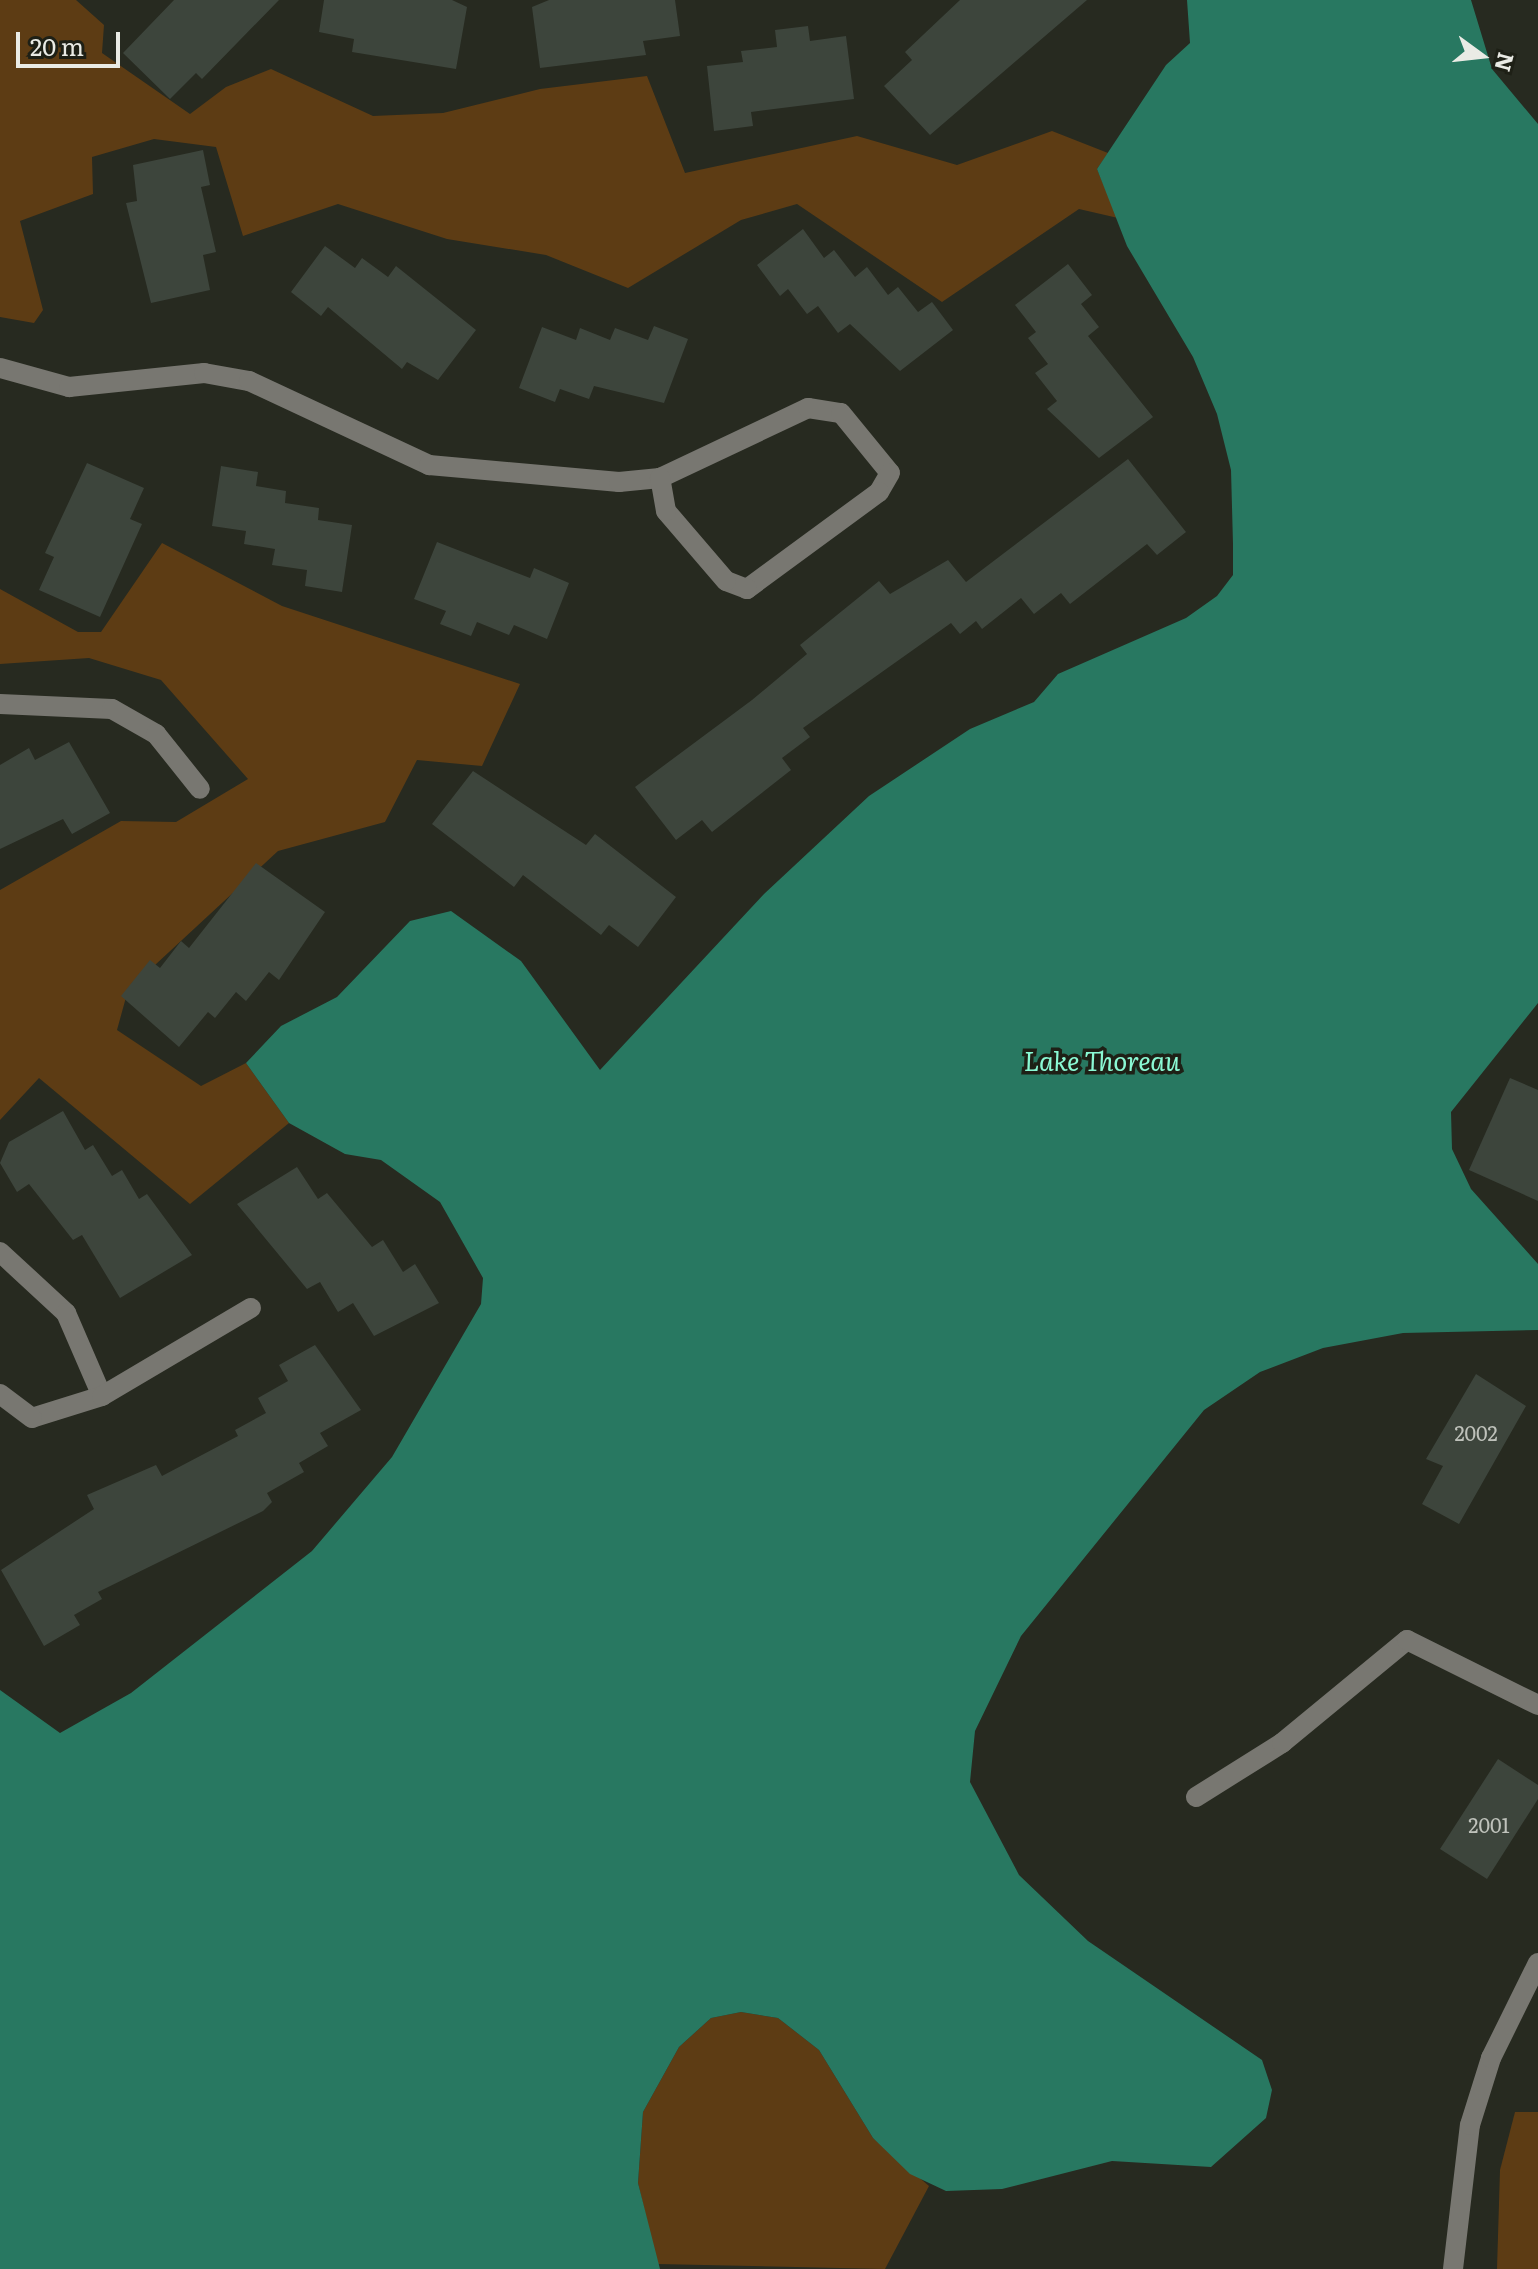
<!DOCTYPE html>
<style>
body{margin:0}
#map{position:relative;width:1538px;height:2269px;overflow:hidden;background:#272a20;font-family:Literata,serif}
div>[style]{position:absolute}
.green>*{inset:0;background:#5d3c14}
.water>*{inset:0;background:#287861}
.building>*{inset:0;background:#3d453c}
.minor>*{height:20px;margin:-10px;padding:0 10px;transform-origin:10px;border-radius:10px;background:#787771}
span{translate:-50% -50%;white-space:nowrap;text-align:center;line-height:1.15;-webkit-text-stroke:7px #1e2016;paint-order:stroke}
.number-label{font-size:20px;color:#bfc2bb}
.number-label span{-webkit-text-stroke-width:0}
.water-label{font-size:26px;color:#8af9d4;font-style:italic}
.north{position:absolute;left:1442px;top:16px;width:80px;height:80px;-webkit-text-stroke:6px #1e2016;paint-order:stroke;rotate:105deg;font-size:22px;font-weight:700;line-height:32px;text-align:center;color:#eaebe5}
.north::after{content:'';display:block;margin:auto;width:28px;height:36px;background:#eaebe5;clip-path:polygon(50% 0,100% 100%,50% 72%,0 100%)}
.scale{position:absolute;left:16px;top:32px;width:104px;height:36px;box-sizing:border-box;border:4px solid #eaebe5;border-top:0;padding-left:10px;font-size:24px;line-height:28px;white-space:nowrap;color:#eaebe5;-webkit-text-stroke:6px #1e2016;paint-order:stroke}
</style>
<div id="map">
<div class="green">
<div style="clip-path:polygon(0 0,76px 0,104px 25px,102px 53px,190px 114px,226px 87px,271px 69px,373px 116px,443px 113px,540px 89px,647px 76px,685px 173px,857px 136px,957px 165px,1052px 131px,1108px 153px,1097px 169px,1118px 218px,1079px 209px,942px 302px,797px 204px,741px 220px,628px 288px,546px 255px,447px 239px,338px 204px,243px 236px,216px 147px,154px 139px,92px 157px,93px 194px,20px 221px,43px 310px,34px 323px,0 317px)"></div>
<div style="clip-path:polygon(162px 543px,282px 606px,520px 684px,482px 766px,417px 760px,385px 822px,278px 851px,128px 990px,117px 1030px,201px 1086px,246px 1063px,289px 1123px,190px 1204px,39px 1078px,0 1120px,0 890px,121px 821px,176px 822px,248px 779px,161px 680px,89px 658px,0 664px,0 589px,78px 632px,101px 632px)"></div>
<div style="clip-path:polygon(741px 2012px,778px 2018px,819px 2050px,873px 2138px,929px 2186px,885px 2269px,657px 2264px,638px 2183px,643px 2112px,679px 2047px,711px 2018px)"></div>
<div style="clip-path:polygon(1515px 2112px,1538px 2112px,1538px 2269px,1497px 2269px,1500px 2170px)"></div>
</div>
<div class="water">
<div style="clip-path:polygon(1187px 0,1471px 0,1492px 69px,1538px 124px,1538px 1003px,1451px 1112px,1452px 1149px,1471px 1189px,1538px 1264px,1538px 1330px,1403px 1333px,1323px 1348px,1260px 1372px,1204px 1410px,1021px 1636px,975px 1731px,970px 1782px,1019px 1875px,1088px 1941px,1262px 2060px,1272px 2090px,1266px 2118px,1211px 2167px,1112px 2161px,1002px 2189px,946px 2191px,910px 2174px,873px 2138px,819px 2050px,778px 2018px,741px 2012px,711px 2018px,679px 2047px,643px 2112px,638px 2183px,660px 2269px,0 2269px,0 1690px,60px 1733px,131px 1693px,312px 1551px,392px 1457px,481px 1304px,483px 1278px,440px 1202px,381px 1160px,345px 1154px,289px 1123px,246px 1063px,281px 1026px,337px 997px,410px 921px,451px 911px,521px 961px,600px 1070px,764px 894px,869px 796px,970px 729px,1034px 702px,1058px 674px,1186px 618px,1217px 596px,1233px 575px,1233px 544px,1231px 470px,1217px 414px,1193px 357px,1127px 246px,1097px 169px,1166px 65px,1190px 43px)"></div>
</div>
<div class="building">
<div style="clip-path:polygon(174px 0,279px 0,202px 79px,196px 73px,170px 99px,123px 53px)"></div>
<div style="clip-path:polygon(324px 0,452px 0,467px 7px,456px 69px,352px 52px,354px 39px,319px 32px)"></div>
<div style="clip-path:polygon(549px 0,675px 0,680px 36px,643px 41px,646px 55px,540px 68px,532px 7px)"></div>
<div style="clip-path:polygon(960px 0,1087px 0,930px 135px,884px 86px,912px 60px,905px 52px)"></div>
<div style="clip-path:polygon(808px 26px,810px 41px,846px 36px,854px 99px,751px 112px,753px 126px,714px 131px,707px 66px,743px 62px,741px 51px,777px 47px,775px 30px)"></div>
<div style="clip-path:polygon(203px 150px,210px 185px,201px 187px,216px 252px,203px 255px,210px 290px,151px 303px,126px 203px,137px 201px,133px 165px)"></div>
<div style="clip-path:polygon(803px 229px,824px 258px,834px 250px,855px 277px,867px 267px,888px 295px,898px 287px,918px 312px,932px 302px,953px 330px,900px 371px,850px 324px,838px 333px,818px 306px,807px 314px,788px 289px,780px 296px,757px 265px)"></div>
<div style="clip-path:polygon(325px 246px,355px 268px,362px 258px,388px 277px,396px 266px,476px 330px,438px 380px,407px 362px,402px 369px,328px 307px,321px 316px,291px 292px)"></div>
<div style="clip-path:polygon(1068px 264px,1092px 295px,1081px 304px,1099px 327px,1088px 336px,1153px 417px,1099px 458px,1047px 409px,1057px 401px,1035px 373px,1048px 364px,1028px 338px,1036px 332px,1015px 305px)"></div>
<div style="clip-path:polygon(654px 326px,688px 339px,664px 403px,594px 386px,589px 399px,560px 389px,555px 402px,519px 388px,542px 327px,576px 340px,580px 328px,610px 340px,615px 328px,648px 340px)"></div>
<div style="clip-path:polygon(1128px 459px,1186px 532px,1157px 555px,1147px 544px,1070px 604px,1061px 593px,1034px 614px,1021px 598px,982px 629px,976px 621px,960px 634px,951px 623px,803px 728px,810px 737px,782px 758px,791px 770px,712px 832px,702px 820px,676px 840px,635px 787px,752px 700px,807px 654px,800px 645px,879px 581px,890px 594px,948px 560px,966px 582px)"></div>
<div style="clip-path:polygon(87px 463px,144px 488px,130px 519px,142px 524px,100px 617px,39px 590px,54px 557px,45px 553px)"></div>
<div style="clip-path:polygon(221px 466px,258px 472px,256px 486px,286px 491px,285px 503px,319px 508px,318px 520px,352px 525px,342px 592px,305px 586px,307px 570px,272px 565px,275px 549px,244px 544px,246px 531px,212px 526px)"></div>
<div style="clip-path:polygon(437px 542px,530px 578px,534px 568px,569px 583px,547px 639px,514px 625px,509px 635px,477px 622px,471px 636px,440px 624px,446px 611px,414px 599px)"></div>
<div style="clip-path:polygon(69px 742px,110px 813px,72px 834px,63px 819px,0 849px,0 765px,29px 748px,35px 760px)"></div>
<div style="clip-path:polygon(473px 771px,586px 845px,595px 834px,676px 897px,638px 947px,609px 925px,601px 935px,523px 875px,514px 887px,432px 824px)"></div>
<div style="clip-path:polygon(256px 863px,325px 912px,279px 980px,269px 972px,246px 1001px,236px 992px,215px 1018px,208px 1012px,179px 1047px,121px 996px,150px 960px,160px 968px,181px 941px,189px 948px)"></div>
<div style="clip-path:polygon(1510px 1078px,1538px 1090px,1538px 1201px,1469px 1170px)"></div>
<div style="clip-path:polygon(63px 1111px,85px 1150px,93px 1145px,112px 1176px,122px 1170px,139px 1199px,147px 1194px,192px 1255px,120px 1298px,82px 1235px,73px 1240px,29px 1184px,17px 1192px,0 1163px,9px 1142px)"></div>
<div style="clip-path:polygon(297px 1167px,318px 1199px,327px 1193px,372px 1247px,383px 1240px,403px 1272px,415px 1264px,439px 1303px,374px 1336px,353px 1303px,338px 1312px,320px 1282px,307px 1289px,237px 1204px)"></div>
<div style="clip-path:polygon(315px 1345px,361px 1410px,320px 1433px,328px 1446px,299px 1463px,304px 1472px,267px 1493px,272px 1502px,263px 1511px,98px 1592px,102px 1599px,74px 1615px,80px 1625px,44px 1646px,1px 1570px,94px 1509px,87px 1495px,156px 1465px,162px 1476px,238px 1436px,235px 1430px,266px 1413px,258px 1398px,288px 1381px,279px 1365px)"></div>
<div style="clip-path:polygon(1476px 1374px,1526px 1406px,1459px 1524px,1422px 1504px,1443px 1466px,1426px 1459px)"></div>
<div style="clip-path:polygon(1498px 1759px,1538px 1785px,1538px 1799px,1487px 1879px,1440px 1849px)"></div>
</div>
<div class="minor">
<div style="left:0;top:368px;width:72px;rotate:15.4deg"></div>
<div style="left:69px;top:387px;width:136px;rotate:-5.9deg"></div>
<div style="left:204px;top:373px;width:46px;rotate:10.1deg"></div>
<div style="left:249px;top:381px;width:199px;rotate:25deg"></div>
<div style="left:429px;top:465px;width:191px;rotate:5.1deg"></div>
<div style="left:619px;top:482px;width:41px;rotate:-5.6deg"></div>
<div style="left:660px;top:478px;width:164px;rotate:-25.3deg"></div>
<div style="left:808px;top:408px;width:33px;rotate:9deg"></div>
<div style="left:841px;top:413px;width:77px;rotate:50.8deg"></div>
<div style="left:890px;top:473px;width:22px;rotate:120deg"></div>
<div style="left:879px;top:492px;width:164px;rotate:143.7deg"></div>
<div style="left:747px;top:589px;width:22px;rotate:-159deg"></div>
<div style="left:726px;top:581px;width:92px;rotate:-130.6deg"></div>
<div style="left:666px;top:511px;width:34px;rotate:-100deg"></div>
<div style="left:0;top:704px;width:112px;rotate:2.6deg"></div>
<div style="left:112px;top:709px;width:51px;rotate:29.6deg"></div>
<div style="left:156px;top:734px;width:70px;rotate:51.3deg"></div>
<div style="left:0;top:1252px;width:90px;rotate:42.7deg"></div>
<div style="left:66px;top:1313px;width:90px;rotate:66.6deg"></div>
<div style="left:102px;top:1396px;width:73px;rotate:162.6deg"></div>
<div style="left:32px;top:1418px;width:40px;rotate:-143deg"></div>
<div style="left:102px;top:1396px;width:173px;rotate:-30.6deg"></div>
<div style="left:1196px;top:1797px;width:102px;rotate:-32.1deg"></div>
<div style="left:1282px;top:1743px;width:162px;rotate:-39.5deg"></div>
<div style="left:1407px;top:1640px;width:146px;rotate:26.4deg"></div>
<div style="left:1453px;top:2269px;width:145px;rotate:-83.3deg"></div>
<div style="left:1470px;top:2125px;width:70px;rotate:-72.6deg"></div>
<div style="left:1491px;top:2058px;width:106px;rotate:-63.7deg"></div>
</div>
<div class="number-label">
<span style="left:1476px;top:1432px">2002</span>
<span style="left:1489px;top:1824px">2001</span>
</div>
<div class="water-label">
<span style="left:1102px;top:1060px">Lake Thoreau</span>
</div>
<div class="north">N</div>
<div class="scale">20 m</div>
</div>
